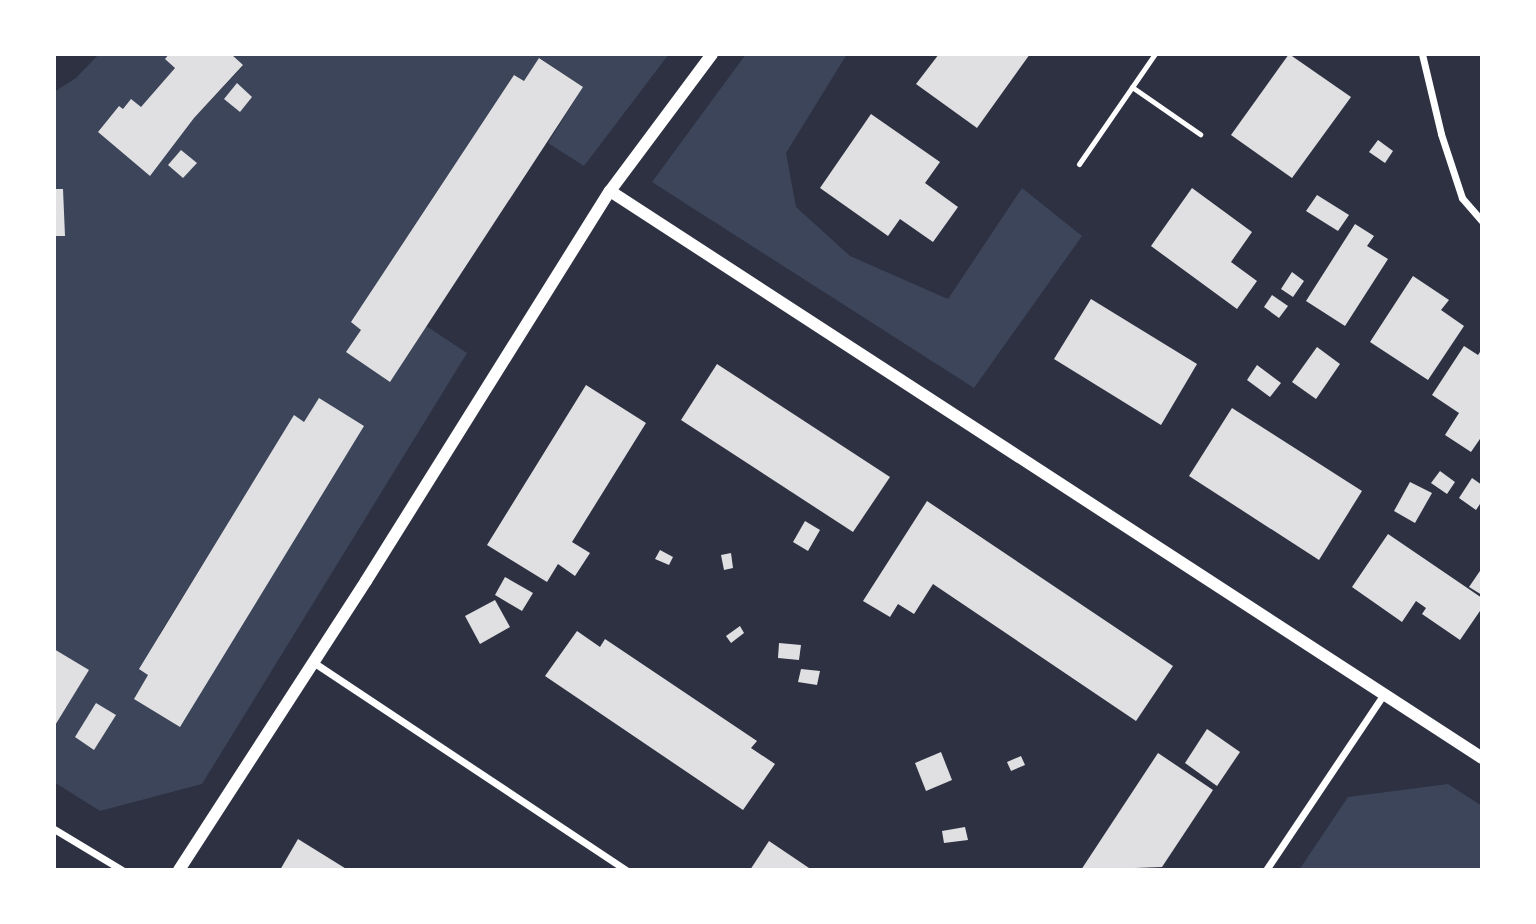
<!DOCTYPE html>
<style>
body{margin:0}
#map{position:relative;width:1536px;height:924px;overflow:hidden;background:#2d3142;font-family:"Nunito Sans",sans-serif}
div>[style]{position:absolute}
.green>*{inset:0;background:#3c4559}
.building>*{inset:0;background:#e0e0e3}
.service>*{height:5px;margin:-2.5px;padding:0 2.5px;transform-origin:2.5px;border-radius:2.5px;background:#fff}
.minor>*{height:7px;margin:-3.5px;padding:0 3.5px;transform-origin:3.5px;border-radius:3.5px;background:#fff}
.tertiary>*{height:12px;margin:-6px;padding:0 6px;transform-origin:6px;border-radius:6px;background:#fff}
span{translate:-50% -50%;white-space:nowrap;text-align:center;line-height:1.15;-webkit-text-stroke:5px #fff;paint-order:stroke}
.frame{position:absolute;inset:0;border:56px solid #fff;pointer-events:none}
</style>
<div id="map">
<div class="green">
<div style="clip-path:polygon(evenodd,99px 54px,169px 54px,175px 68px,141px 107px,123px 109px,119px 106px,98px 132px,150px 176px,194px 118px,243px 66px,231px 54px,669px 54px,584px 166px,548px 143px,583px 87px,540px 58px,524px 81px,514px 75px,372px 290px,467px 353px,202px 784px,100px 811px,54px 782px,54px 726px,89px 670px,54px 649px,54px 92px,76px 78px,99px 54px,274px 449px,215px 669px,159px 635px,274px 449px)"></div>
<div style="clip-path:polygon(746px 54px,847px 54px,786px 153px,796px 207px,850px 256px,948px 299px,1022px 188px,1082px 236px,974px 388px,652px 182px)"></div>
<div style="clip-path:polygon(1448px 784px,1482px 806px,1482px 870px,1299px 870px,1348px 797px)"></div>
</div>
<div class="building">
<div style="clip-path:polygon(169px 54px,231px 54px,243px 65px,194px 118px,150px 176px,98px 132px,119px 106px,123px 109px,131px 99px,141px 107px,175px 68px,165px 59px)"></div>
<div style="clip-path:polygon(939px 54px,1030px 54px,977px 128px,916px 84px)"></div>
<div style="clip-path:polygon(1289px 54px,1351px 97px,1292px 178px,1231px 135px)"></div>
<div style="clip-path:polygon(539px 58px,583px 87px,390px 382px,346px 352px,361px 330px,351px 322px,514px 75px,524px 81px)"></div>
<div style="clip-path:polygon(237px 83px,252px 97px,240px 112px,224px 99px)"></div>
<div style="clip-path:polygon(871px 114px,940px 162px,925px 183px,958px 207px,933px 242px,900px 219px,888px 236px,820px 188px)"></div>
<div style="clip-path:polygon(1378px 140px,1393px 151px,1385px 163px,1369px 152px)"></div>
<div style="clip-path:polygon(181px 150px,197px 163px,183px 178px,168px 165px)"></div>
<div style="clip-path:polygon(1192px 188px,1252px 232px,1231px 262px,1257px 281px,1237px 309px,1151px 246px)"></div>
<div style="clip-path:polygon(54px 189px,63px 189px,65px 236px,54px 236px)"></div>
<div style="clip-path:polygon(1317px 195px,1349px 215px,1338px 231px,1306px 211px)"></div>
<div style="clip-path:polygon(1355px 224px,1374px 236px,1367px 246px,1388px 259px,1345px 326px,1306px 301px)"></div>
<div style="clip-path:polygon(1292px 272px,1304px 281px,1293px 297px,1281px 289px)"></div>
<div style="clip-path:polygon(1413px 276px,1449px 300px,1441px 310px,1464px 326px,1428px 380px,1370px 342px)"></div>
<div style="clip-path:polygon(1272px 295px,1288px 306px,1279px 318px,1264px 307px)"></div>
<div style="clip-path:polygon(1091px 299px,1197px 364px,1161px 425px,1054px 359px)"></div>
<div style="clip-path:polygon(1464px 346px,1478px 355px,1482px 349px,1482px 436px,1471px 452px,1445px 435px,1459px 413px,1432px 395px)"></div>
<div style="clip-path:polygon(1317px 347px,1340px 364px,1316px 399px,1292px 382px)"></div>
<div style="clip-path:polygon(717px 364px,890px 477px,853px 532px,681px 420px)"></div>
<div style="clip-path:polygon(1257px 365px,1281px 383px,1270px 397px,1247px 380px)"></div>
<div style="clip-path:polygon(586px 385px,646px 423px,572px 542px,590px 553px,575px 576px,558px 564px,547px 582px,487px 545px)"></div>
<div style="clip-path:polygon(319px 398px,364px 426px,180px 727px,134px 699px,148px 675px,139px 669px,294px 415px,304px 422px)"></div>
<div style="clip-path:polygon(1232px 408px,1362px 491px,1319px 560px,1189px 476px)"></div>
<div style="clip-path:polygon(1440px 471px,1455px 482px,1447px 494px,1431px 483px)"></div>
<div style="clip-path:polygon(1472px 478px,1482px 485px,1482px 501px,1476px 510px,1459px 498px)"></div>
<div style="clip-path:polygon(1410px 482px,1432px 493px,1415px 523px,1394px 511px)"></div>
<div style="clip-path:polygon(927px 501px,1173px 666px,1136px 721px,933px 584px,914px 614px,898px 604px,890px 617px,863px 601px)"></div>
<div style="clip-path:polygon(805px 521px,820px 530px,808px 551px,793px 542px)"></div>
<div style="clip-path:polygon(1388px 534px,1482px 598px,1482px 608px,1460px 640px,1422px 614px,1426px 608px,1416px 601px,1402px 622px,1352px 587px)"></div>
<div style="clip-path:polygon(660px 550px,673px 557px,669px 565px,655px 559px)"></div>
<div style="clip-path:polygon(731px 553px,733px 568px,724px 570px,721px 555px)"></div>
<div style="clip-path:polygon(1482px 568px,1482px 595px,1469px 587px)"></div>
<div style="clip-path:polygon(505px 577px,533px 593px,522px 611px,495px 595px)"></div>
<div style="clip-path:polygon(495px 600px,510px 627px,480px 644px,465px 616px)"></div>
<div style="clip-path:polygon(740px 626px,744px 633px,731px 643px,726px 636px)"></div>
<div style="clip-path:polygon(577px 631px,600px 647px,605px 639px,757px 741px,751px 748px,775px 764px,743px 810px,545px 676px)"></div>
<div style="clip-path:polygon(779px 643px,801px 645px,799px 660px,778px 658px)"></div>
<div style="clip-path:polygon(54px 649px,89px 670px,54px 727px)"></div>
<div style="clip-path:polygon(801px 669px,820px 671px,817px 685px,798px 682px)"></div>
<div style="clip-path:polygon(96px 703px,116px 715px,94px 750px,75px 737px)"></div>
<div style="clip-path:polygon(1207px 729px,1240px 752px,1217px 786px,1185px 763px)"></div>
<div style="clip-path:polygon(941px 752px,952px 780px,926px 791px,915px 763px)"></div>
<div style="clip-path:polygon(1158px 753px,1213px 790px,1162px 867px,1081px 870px)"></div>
<div style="clip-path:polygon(1021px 756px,1025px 765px,1011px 771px,1007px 762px)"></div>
<div style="clip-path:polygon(965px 827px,968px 840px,944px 843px,942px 831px)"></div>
<div style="clip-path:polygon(298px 839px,348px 870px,280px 870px)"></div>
<div style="clip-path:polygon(769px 841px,812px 870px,750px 870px)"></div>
</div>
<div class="service">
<div style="left:1132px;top:87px;width:83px;rotate:34.7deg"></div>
<div style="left:1079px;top:164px;width:134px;rotate:-55.4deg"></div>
</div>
<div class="minor">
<div style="left:1422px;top:54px;width:82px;rotate:76.6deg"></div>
<div style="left:1441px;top:134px;width:67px;rotate:71.8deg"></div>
<div style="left:1462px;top:198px;width:30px;rotate:49deg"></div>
<div style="left:313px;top:662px;width:376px;rotate:33.6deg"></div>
<div style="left:54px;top:829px;width:79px;rotate:31.1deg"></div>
<div style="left:1266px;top:870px;width:212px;rotate:-56.2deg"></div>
</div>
<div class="tertiary">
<div style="left:610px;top:191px;width:1040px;rotate:33.03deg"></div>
<div style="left:179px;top:870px;width:344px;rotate:-57.1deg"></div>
<div style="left:366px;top:581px;width:460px;rotate:-58deg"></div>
<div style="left:610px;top:191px;width:171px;rotate:-53.3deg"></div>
</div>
<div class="frame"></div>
</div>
